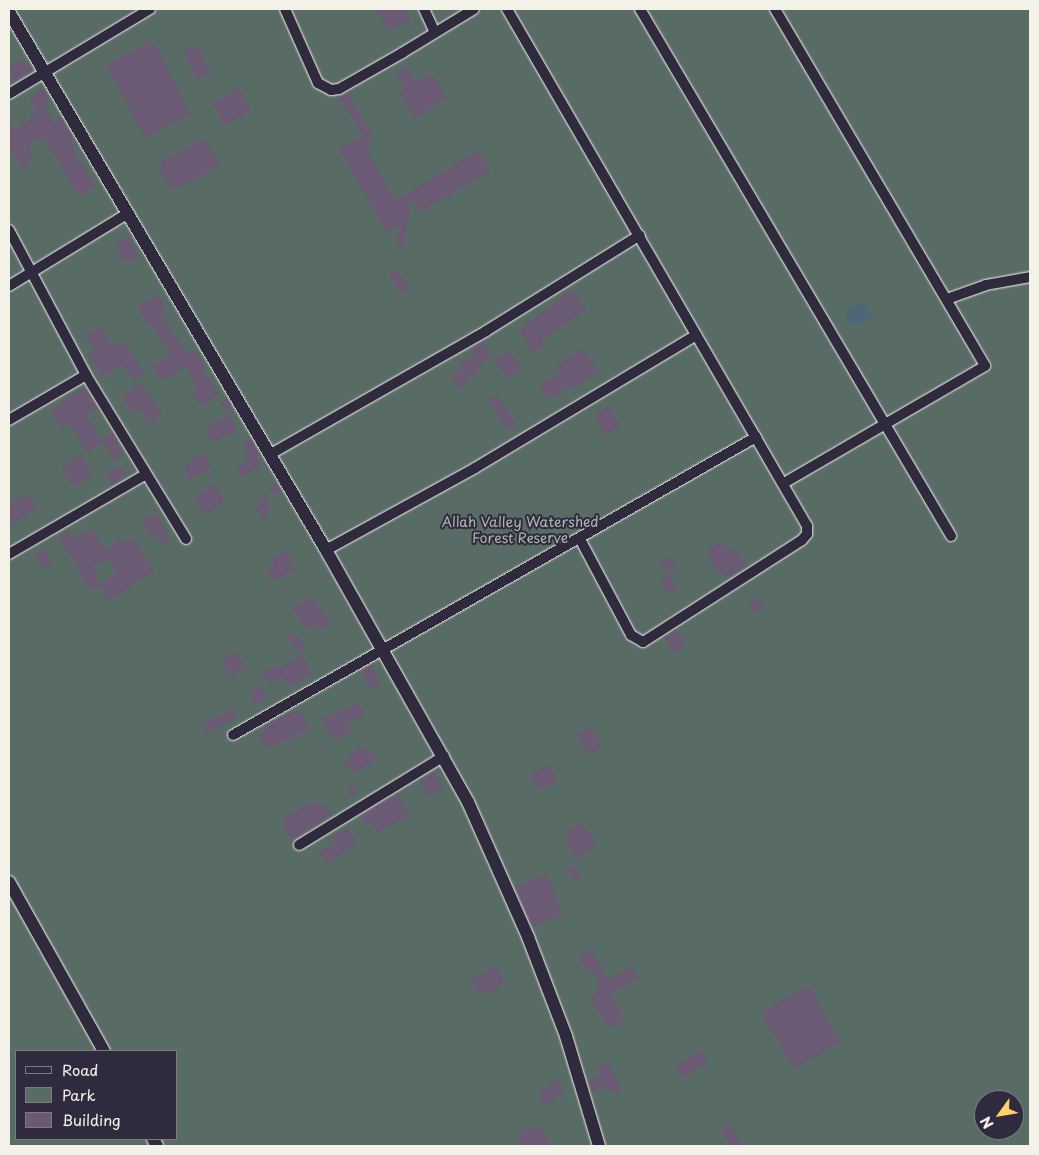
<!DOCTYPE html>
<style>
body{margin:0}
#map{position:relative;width:1039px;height:1155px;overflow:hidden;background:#41384e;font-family:"Playpen Sans",sans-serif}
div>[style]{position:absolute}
.green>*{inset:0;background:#586c65}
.water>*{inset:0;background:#4e6778}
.building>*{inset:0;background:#6a5a74}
.roads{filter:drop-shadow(0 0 1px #f4f1e8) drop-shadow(0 0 1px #f4f1e8)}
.minor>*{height:10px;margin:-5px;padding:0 5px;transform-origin:5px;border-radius:5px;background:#2f2a3d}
.tertiary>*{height:12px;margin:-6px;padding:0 6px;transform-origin:6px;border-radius:6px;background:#2f2a3d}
span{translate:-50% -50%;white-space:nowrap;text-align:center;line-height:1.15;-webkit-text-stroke:4px #2f2a3d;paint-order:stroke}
.park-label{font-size:14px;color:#aeb5ad}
.frame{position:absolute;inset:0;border:10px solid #f4f1e8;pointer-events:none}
.legend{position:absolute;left:15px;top:1050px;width:162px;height:90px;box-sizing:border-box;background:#2f2a3d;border:1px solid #7e7a81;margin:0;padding:6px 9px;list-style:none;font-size:15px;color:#f4f1e8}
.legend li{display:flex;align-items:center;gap:10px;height:25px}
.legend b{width:25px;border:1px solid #7e7a81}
.north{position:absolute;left:974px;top:1090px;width:50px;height:50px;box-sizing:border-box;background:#2f2a3d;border:1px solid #7e7a81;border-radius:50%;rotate:238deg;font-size:14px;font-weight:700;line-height:20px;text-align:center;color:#f4f1e8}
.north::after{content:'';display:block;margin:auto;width:18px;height:22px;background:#ffd166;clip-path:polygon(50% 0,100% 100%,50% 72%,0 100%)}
</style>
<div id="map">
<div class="green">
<div style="clip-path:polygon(evenodd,9px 9px,1030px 9px,1030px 1146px,9px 1146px,9px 9px,16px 1051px,176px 1051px,176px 1139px,16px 1139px,16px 1051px,9px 9px,984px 1100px,1014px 1100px,1014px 1130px,984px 1130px,984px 1100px)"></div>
</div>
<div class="water">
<div style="clip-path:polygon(864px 301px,873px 316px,858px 326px,851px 324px,846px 317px,848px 309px)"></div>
</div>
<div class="building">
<div style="clip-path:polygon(375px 9px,404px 9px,411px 20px,389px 32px)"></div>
<div style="clip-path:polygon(152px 40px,191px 114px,145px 138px,106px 65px)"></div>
<div style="clip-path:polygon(198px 45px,211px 73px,197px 80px,183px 52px)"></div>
<div style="clip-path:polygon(22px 60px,25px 64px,28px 62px,33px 71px,12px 83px,9px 67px)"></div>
<div style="clip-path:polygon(407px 67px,417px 82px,432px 74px,447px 98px,414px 118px,399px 93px,406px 89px,396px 74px)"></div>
<div style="clip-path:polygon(43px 88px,50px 101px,44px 105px,54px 123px,62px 118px,74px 139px,71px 141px,78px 158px,96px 186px,79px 196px,43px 137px,28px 146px,33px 155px,29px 157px,32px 163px,22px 169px,9px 147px,9px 118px,15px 129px,32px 119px,30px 116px,37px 112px,30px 99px)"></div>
<div style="clip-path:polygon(239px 88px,251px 110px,224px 126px,212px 103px)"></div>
<div style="clip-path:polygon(348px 92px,374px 139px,364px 145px,396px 200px,478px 151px,490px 171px,420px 212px,412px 198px,403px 247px,396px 246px,399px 226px,387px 232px,338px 149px,363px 136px,337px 96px)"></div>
<div style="clip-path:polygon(205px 138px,220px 165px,172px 191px,159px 169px,163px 166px,161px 162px)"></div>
<div style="clip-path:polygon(130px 237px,139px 258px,124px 262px,115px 244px)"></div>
<div style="clip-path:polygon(397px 269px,409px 288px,400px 293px,389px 274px)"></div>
<div style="clip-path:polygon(572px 289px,586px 310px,541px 341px,545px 346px,533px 353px,519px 330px)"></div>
<div style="clip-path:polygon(158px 295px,168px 313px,162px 317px,189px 355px,196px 350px,206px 368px,202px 370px,219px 394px,201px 407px,191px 393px,197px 389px,185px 367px,163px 382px,152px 366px,172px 354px,150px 324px,148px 325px,137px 307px)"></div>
<div style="clip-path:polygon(101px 326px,113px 348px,124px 341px,144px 373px,133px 380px,123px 364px,102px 377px,88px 355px,95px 351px,86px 335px)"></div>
<div style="clip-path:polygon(482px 341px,492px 357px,477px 366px,480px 372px,465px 379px,468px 384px,460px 389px,451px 376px,462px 369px,459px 364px,476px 355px,471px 348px)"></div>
<div style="clip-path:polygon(582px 348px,599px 371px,572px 390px,570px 386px,548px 400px,539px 386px,560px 372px,556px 366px)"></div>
<div style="clip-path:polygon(510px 350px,522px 370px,507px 379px,494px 359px)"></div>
<div style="clip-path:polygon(142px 384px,162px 414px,148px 424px,140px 410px,133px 414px,122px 396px)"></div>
<div style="clip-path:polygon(85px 387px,98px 408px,87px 415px,101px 439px,113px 432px,119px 443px,116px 445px,123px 455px,115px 461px,102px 443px,87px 453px,69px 423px,61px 428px,50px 411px)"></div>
<div style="clip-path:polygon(497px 394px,516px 424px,507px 430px,488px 400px)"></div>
<div style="clip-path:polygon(227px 398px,233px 409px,227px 413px,221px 403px)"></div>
<div style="clip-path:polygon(609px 406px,621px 425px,606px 435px,594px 416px)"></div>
<div style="clip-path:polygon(228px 414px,237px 430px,213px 443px,205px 428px)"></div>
<div style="clip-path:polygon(251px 439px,259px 453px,256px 456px,261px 465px,242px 477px,236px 468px,249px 459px,243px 445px)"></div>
<div style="clip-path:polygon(204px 453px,212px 467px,190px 480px,184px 470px,188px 468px,185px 464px)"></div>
<div style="clip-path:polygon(82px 455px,93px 476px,72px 487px,61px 466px)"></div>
<div style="clip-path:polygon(120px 465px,127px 476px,112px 485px,106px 473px)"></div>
<div style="clip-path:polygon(277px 483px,281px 490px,273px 495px,268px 488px)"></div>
<div style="clip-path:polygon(214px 484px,225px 501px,205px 515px,194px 498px)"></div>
<div style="clip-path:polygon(28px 493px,37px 508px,9px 525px,9px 504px)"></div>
<div style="clip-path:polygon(264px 494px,271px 512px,262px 519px,255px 509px,261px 505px,256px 499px)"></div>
<div style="clip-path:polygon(156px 514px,171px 539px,163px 545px,155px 534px,151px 537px,141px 520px)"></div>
<div style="clip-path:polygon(evenodd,91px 529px,105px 549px,122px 538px,125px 543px,133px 538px,154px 571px,109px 601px,100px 586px,90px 591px,59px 536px,69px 531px,73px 539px,91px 529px,108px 558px,117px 572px,101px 583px,92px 567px,108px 558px)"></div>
<div style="clip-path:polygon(722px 541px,727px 551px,735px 546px,747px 566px,726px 578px,722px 571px,717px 574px,707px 550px)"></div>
<div style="clip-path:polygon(44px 549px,52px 562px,42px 568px,34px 555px)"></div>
<div style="clip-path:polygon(286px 550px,296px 569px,272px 581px,266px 571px,275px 566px,270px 558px)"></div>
<div style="clip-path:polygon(670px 556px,677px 567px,667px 573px,660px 563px)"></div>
<div style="clip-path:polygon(669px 574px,677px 588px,667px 593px,659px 579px)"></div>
<div style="clip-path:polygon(311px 597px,331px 623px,317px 631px,313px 625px,306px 629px,292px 609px)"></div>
<div style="clip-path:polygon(759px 597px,765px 606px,754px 614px,748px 604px)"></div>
<div style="clip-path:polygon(675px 629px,686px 646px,674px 653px,664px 637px)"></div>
<div style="clip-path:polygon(295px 632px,306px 648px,299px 654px,287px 637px)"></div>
<div style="clip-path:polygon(236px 651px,246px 667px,232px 676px,221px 660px)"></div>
<div style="clip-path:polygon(303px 654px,312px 675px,289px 687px,282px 676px,270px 684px,262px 673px,273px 666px,276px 670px)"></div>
<div style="clip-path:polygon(371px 664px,381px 685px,371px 690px,361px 670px)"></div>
<div style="clip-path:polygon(260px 685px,268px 697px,256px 704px,248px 692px)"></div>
<div style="clip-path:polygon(359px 703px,365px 715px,348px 724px,351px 731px,333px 741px,321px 719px)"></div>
<div style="clip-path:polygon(234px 709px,238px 717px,206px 733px,201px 724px)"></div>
<div style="clip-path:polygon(298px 710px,311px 728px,271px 748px,269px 745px,265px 747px,258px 735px,267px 729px,265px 725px)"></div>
<div style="clip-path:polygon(590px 727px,602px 747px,589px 755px,576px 735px)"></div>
<div style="clip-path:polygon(361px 747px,364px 751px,368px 747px,376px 759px,352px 774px,344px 761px)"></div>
<div style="clip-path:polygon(548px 764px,558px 779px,539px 791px,530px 776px)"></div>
<div style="clip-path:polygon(434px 772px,444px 788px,429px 797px,419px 781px)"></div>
<div style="clip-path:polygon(354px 785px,359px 792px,351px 797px,347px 789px)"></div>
<div style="clip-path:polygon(397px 793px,409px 815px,377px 833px,370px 821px,365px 824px,360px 816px)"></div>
<div style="clip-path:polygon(314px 801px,322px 807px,326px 805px,332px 814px,293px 842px,280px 820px)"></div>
<div style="clip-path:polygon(582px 823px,597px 846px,575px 859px,565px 840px,570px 837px,567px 831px)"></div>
<div style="clip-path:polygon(348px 828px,357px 842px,327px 865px,319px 853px,335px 843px,331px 836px)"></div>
<div style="clip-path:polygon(574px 865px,581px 876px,574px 880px,567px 869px)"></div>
<div style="clip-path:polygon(547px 874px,563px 915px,532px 927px,515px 886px)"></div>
<div style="clip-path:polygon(591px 950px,608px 980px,632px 966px,639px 978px,610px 995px,625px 1019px,609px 1028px,589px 997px,598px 992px,596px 987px,600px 985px,592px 968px,588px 972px,578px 958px)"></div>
<div style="clip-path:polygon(496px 966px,504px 981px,489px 995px,486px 990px,479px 994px,471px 980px)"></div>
<div style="clip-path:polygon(808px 985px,841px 1042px,794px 1069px,761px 1013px)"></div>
<div style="clip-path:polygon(701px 1050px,708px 1062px,682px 1079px,674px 1066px)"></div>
<div style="clip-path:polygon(607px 1062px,621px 1089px,611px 1094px,606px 1085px,593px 1092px,588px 1082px,601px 1075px,597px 1068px)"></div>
<div style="clip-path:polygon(558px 1080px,564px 1092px,545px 1106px,538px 1093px)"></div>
<div style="clip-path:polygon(729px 1124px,743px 1146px,730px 1146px,721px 1129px)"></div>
<div style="clip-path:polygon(532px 1125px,535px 1130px,540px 1127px,552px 1146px,522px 1146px,518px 1134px)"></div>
</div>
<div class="roads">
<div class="minor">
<div style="left:285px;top:9px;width:81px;rotate:66deg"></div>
<div style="left:318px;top:83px;width:15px;rotate:28deg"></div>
<div style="left:331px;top:90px;width:8px;rotate:-7deg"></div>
<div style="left:339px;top:89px;width:73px;rotate:-29.7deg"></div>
<div style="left:402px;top:53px;width:84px;rotate:-31.4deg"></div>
<div style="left:424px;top:9px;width:26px;rotate:65deg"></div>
<div style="left:507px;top:9px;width:598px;rotate:59.87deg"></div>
<div style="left:807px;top:526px;width:8px;rotate:90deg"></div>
<div style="left:807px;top:534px;width:8px;rotate:130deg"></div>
<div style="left:802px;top:540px;width:189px;rotate:147.3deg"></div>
<div style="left:643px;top:642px;width:14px;rotate:-150deg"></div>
<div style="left:631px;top:635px;width:109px;rotate:-118deg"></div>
<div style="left:640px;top:9px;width:612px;rotate:59.45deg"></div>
<div style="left:775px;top:9px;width:414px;rotate:59.5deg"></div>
<div style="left:985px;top:366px;width:233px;rotate:149.8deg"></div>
<div style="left:9px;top:94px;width:165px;rotate:-31.1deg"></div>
<div style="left:9px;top:230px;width:164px;rotate:62deg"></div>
<div style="left:86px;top:375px;width:192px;rotate:58.6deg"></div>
<div style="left:9px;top:286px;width:138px;rotate:-31.4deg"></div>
<div style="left:947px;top:299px;width:41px;rotate:-19.7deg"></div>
<div style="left:986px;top:285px;width:45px;rotate:-10.3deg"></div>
<div style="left:9px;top:420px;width:89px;rotate:-30.3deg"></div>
<div style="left:269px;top:455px;width:250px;rotate:-29.7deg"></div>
<div style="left:486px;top:331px;width:181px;rotate:-31.9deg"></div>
<div style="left:326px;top:550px;width:170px;rotate:-28.8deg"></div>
<div style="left:475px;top:468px;width:258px;rotate:-31deg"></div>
<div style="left:9px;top:554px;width:157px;rotate:-30.2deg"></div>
<div style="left:233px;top:735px;width:602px;rotate:-29.67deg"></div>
<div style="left:299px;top:845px;width:170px;rotate:-31.5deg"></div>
</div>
<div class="tertiary">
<div style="left:9px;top:12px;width:624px;rotate:59.49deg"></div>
<div style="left:326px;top:550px;width:289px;rotate:60.6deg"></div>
<div style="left:468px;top:802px;width:148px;rotate:66deg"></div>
<div style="left:528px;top:937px;width:106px;rotate:69deg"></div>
<div style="left:566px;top:1036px;width:115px;rotate:73.3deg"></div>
<div style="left:9px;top:882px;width:194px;rotate:60.7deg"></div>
<div style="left:153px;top:1139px;width:8px;rotate:60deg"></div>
</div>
</div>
<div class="park-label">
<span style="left:520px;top:530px">Allah Valley Watershed<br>Forest Reserve</span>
</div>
<div class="frame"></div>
<ul class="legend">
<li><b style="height:6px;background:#2f2a3d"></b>Road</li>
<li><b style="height:14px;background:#586c65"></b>Park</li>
<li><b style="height:14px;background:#6a5a74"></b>Building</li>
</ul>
<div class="north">N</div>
</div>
